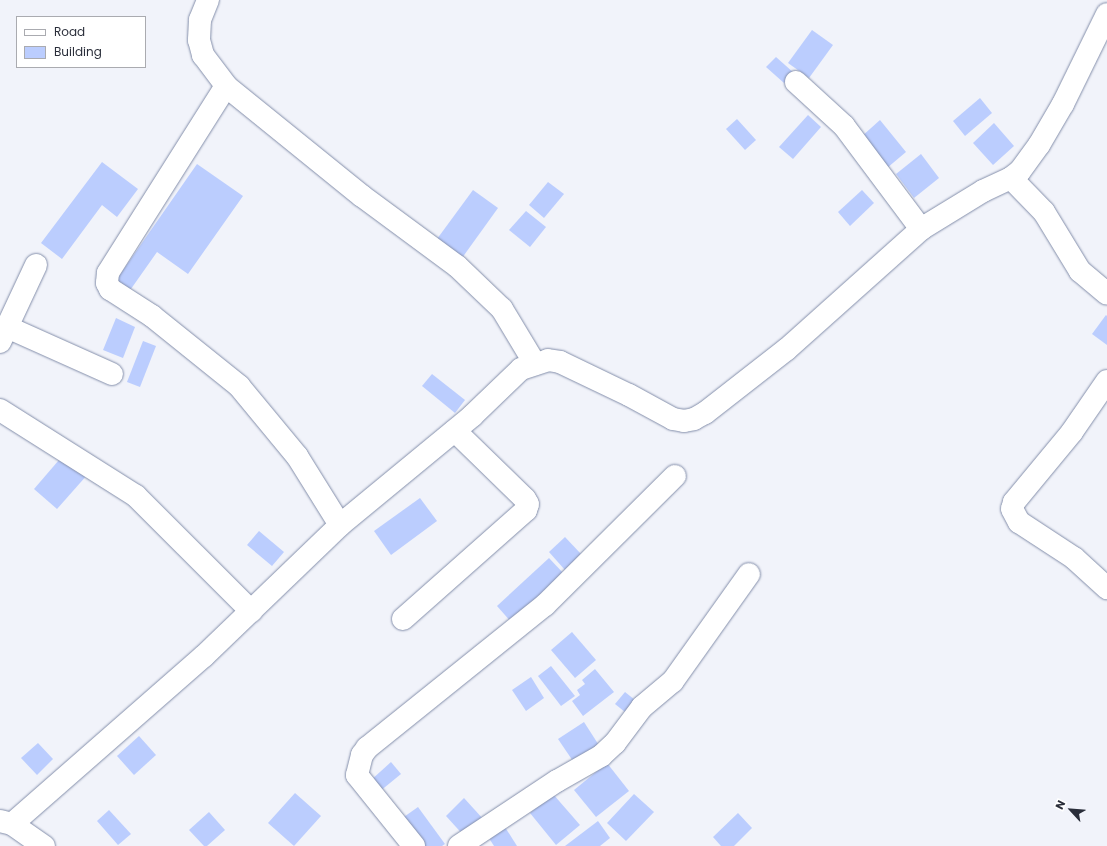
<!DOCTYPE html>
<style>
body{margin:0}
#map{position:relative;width:1107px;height:846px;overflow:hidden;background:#f1f3fa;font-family:Poppins,sans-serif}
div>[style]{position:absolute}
.building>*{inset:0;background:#bbcdfe}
.roads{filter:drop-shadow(0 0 1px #838eaa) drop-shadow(0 0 1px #838eaa)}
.minor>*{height:22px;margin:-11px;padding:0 11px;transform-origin:11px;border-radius:11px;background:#fff}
span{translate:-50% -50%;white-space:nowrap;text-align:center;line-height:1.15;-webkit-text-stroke:3.5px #fff;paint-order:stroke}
.legend{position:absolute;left:16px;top:16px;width:130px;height:52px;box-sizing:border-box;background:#fff;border:1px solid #aaabb0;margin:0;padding:5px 7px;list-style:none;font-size:12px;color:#2a2e3a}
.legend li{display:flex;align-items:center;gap:8px;height:20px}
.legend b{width:20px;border:1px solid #aaabb0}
.north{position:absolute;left:1051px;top:790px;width:40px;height:40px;-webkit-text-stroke:3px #fff;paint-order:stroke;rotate:296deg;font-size:11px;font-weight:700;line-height:16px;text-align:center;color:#2a2e3a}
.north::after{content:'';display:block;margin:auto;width:14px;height:18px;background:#2a2e3a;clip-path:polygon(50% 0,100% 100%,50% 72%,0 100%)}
</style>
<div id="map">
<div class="building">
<div style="clip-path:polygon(812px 30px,833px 45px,809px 78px,788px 63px)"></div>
<div style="clip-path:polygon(776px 57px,794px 73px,784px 83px,766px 67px)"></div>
<div style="clip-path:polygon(980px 98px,992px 113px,965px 136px,953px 121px)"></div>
<div style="clip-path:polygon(808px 115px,821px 127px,793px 159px,779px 147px)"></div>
<div style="clip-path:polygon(737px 119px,756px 140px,745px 150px,726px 129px)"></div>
<div style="clip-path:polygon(880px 120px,906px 152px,887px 168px,861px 137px)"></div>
<div style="clip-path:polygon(994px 123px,1014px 146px,993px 165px,973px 143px)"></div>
<div style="clip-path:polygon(921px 154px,939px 178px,914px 198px,896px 174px)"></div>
<div style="clip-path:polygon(102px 162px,138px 189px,117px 217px,102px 205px,62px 259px,41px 243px)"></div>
<div style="clip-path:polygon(197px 164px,243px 196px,188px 274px,157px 252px,126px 296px,112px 286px)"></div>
<div style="clip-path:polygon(548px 182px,564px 194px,544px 218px,529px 205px)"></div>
<div style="clip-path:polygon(473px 190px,498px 208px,462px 258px,437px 239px)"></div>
<div style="clip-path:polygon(862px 190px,874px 203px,850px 226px,838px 212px)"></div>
<div style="clip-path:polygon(526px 211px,546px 227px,530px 247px,509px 230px)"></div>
<div style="clip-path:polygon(1106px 315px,1107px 316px,1107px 345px,1092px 334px)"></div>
<div style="clip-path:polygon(116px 318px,135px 327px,123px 358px,103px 350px)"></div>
<div style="clip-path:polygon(143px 341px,156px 346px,140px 387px,127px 382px)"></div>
<div style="clip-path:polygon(432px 374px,465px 400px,455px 413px,422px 386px)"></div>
<div style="clip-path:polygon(65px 453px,88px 474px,57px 509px,34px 489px)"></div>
<div style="clip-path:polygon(420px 498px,437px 521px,391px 555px,374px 531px)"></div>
<div style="clip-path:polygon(259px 531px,284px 552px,272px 566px,247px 545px)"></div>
<div style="clip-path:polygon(565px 537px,581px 554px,565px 570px,549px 552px)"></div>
<div style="clip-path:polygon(549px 558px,565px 575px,513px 624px,497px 606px)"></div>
<div style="clip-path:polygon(572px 632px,596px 660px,575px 678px,551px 650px)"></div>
<div style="clip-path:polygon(551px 666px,575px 696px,561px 706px,538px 676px)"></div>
<div style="clip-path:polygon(595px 669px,614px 692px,583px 716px,572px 701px,580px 695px,577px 690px,585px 684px,582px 680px)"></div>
<div style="clip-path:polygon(531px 677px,544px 698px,526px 711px,512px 690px)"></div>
<div style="clip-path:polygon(625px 692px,640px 704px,630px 716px,615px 704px)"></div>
<div style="clip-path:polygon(584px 722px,602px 750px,577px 767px,558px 739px)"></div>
<div style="clip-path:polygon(139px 736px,156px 755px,134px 775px,117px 756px)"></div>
<div style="clip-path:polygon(38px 743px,53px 759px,37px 775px,21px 758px)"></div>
<div style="clip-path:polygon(391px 762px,401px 774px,379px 792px,370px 781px)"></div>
<div style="clip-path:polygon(607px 763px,629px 791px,596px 817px,574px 790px)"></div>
<div style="clip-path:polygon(295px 793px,321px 816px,294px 846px,268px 823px)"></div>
<div style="clip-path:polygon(553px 794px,580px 825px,556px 845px,530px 813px)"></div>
<div style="clip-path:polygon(634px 794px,654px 812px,626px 841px,607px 823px)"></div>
<div style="clip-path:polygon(464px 798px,484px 820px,466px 838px,446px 816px)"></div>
<div style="clip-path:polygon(418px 807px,445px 844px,442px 846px,420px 846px,401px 819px)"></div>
<div style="clip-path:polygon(109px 810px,131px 834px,118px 845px,97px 821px)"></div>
<div style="clip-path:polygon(209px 812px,225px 830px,207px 846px,204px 846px,189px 830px)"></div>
<div style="clip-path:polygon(738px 813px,752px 828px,734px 846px,721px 846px,713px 837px)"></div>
<div style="clip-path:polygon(598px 821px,610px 838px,600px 846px,565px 846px)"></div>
<div style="clip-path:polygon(503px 824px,517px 846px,494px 846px,487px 835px)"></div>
</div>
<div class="roads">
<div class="minor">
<div style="left:208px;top:0;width:22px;rotate:112deg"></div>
<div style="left:200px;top:20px;width:20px;rotate:93deg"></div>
<div style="left:199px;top:40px;width:16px;rotate:75deg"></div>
<div style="left:203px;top:55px;width:39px;rotate:53deg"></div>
<div style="left:226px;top:86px;width:175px;rotate:39deg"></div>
<div style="left:362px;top:196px;width:118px;rotate:36.4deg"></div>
<div style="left:457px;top:266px;width:62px;rotate:43.7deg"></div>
<div style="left:502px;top:309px;width:64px;rotate:59deg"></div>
<div style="left:796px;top:82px;width:65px;rotate:42.5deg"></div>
<div style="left:844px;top:126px;width:129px;rotate:53.2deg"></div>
<div style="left:226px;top:86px;width:221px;rotate:122.3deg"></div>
<div style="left:108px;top:273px;width:10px;rotate:96deg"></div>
<div style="left:107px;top:283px;width:7px;rotate:63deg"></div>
<div style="left:110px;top:289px;width:50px;rotate:32.7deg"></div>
<div style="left:152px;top:316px;width:112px;rotate:38.8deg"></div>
<div style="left:239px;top:386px;width:91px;rotate:50.4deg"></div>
<div style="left:297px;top:456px;width:81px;rotate:58.1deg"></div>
<div style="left:1011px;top:178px;width:47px;rotate:45.9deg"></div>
<div style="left:1044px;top:212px;width:69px;rotate:58.6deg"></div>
<div style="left:1080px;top:271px;width:35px;rotate:40deg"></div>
<div style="left:7px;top:327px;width:115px;rotate:24.1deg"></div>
<div style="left:0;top:342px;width:85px;rotate:-64.9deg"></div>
<div style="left:1107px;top:381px;width:62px;rotate:124.5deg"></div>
<div style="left:1072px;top:432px;width:91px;rotate:129.6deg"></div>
<div style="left:1014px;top:502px;width:7px;rotate:106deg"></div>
<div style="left:1012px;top:509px;width:15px;rotate:62deg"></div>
<div style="left:1019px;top:522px;width:66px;rotate:33.2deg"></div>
<div style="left:1074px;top:558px;width:45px;rotate:42.3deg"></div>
<div style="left:0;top:410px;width:161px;rotate:32.3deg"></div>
<div style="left:136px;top:496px;width:163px;rotate:45deg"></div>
<div style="left:403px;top:619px;width:164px;rotate:-41.5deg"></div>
<div style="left:526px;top:510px;width:6px;rotate:-72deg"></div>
<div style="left:528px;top:504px;width:6px;rotate:-121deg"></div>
<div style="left:525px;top:499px;width:98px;rotate:-135.8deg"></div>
<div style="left:0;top:821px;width:12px;rotate:14deg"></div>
<div style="left:12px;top:824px;width:39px;rotate:35deg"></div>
<div style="left:12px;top:824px;width:255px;rotate:-41.2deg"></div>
<div style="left:204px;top:656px;width:189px;rotate:-43.9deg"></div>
<div style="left:340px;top:525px;width:171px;rotate:-39.5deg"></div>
<div style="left:472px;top:416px;width:68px;rotate:-43.8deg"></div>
<div style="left:521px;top:369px;width:28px;rotate:-18deg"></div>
<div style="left:548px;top:360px;width:12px;rotate:9deg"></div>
<div style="left:560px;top:362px;width:76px;rotate:25.6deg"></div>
<div style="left:629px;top:395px;width:50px;rotate:28.6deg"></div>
<div style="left:673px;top:419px;width:11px;rotate:10deg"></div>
<div style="left:684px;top:421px;width:10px;rotate:-11deg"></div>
<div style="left:694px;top:419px;width:13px;rotate:-29deg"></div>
<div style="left:705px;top:413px;width:104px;rotate:-38deg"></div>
<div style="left:787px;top:349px;width:180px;rotate:-41.8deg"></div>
<div style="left:921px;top:229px;width:73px;rotate:-31.5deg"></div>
<div style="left:983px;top:191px;width:31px;rotate:-25deg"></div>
<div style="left:1011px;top:178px;width:11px;rotate:-38deg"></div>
<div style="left:1020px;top:171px;width:32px;rotate:-54deg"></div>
<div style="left:1039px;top:145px;width:48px;rotate:-59.7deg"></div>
<div style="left:1063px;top:104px;width:100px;rotate:-63.9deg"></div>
<div style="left:414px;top:846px;width:91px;rotate:-128.8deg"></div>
<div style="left:357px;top:775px;width:21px;rotate:-76deg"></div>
<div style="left:362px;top:755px;width:9px;rotate:-54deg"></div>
<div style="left:367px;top:748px;width:228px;rotate:-38.8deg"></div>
<div style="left:545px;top:605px;width:183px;rotate:-44.8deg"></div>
<div style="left:459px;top:846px;width:118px;rotate:-33.6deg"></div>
<div style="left:557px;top:781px;width:51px;rotate:-29.6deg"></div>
<div style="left:601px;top:756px;width:19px;rotate:-43deg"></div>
<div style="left:615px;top:743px;width:45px;rotate:-53.1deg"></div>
<div style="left:642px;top:707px;width:40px;rotate:-40deg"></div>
<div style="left:673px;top:681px;width:131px;rotate:-54.6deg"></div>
</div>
</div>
<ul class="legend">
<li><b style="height:5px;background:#fff"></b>Road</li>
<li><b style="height:11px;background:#bbcdfe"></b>Building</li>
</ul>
<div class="north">N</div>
</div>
